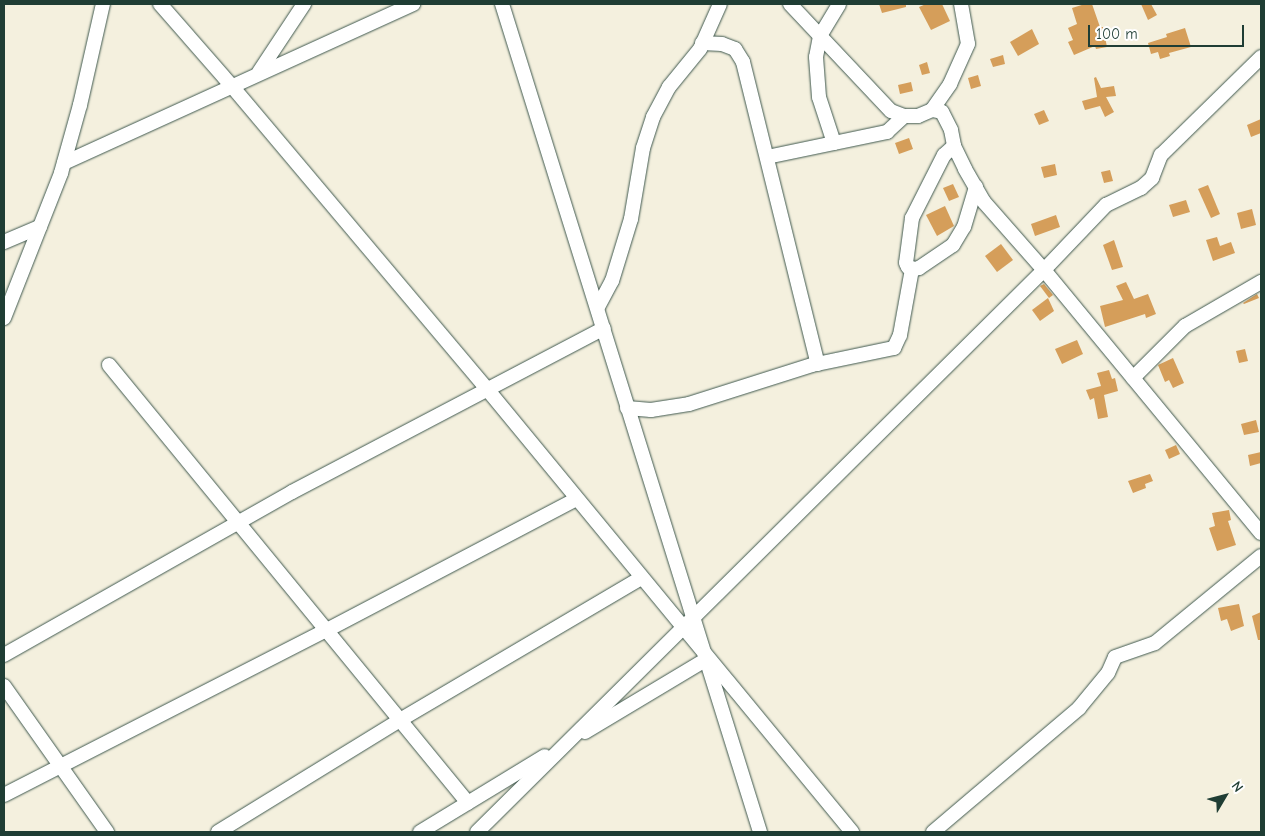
<!DOCTYPE html>
<style>
body{margin:0}
#map{position:relative;width:1265px;height:836px;overflow:hidden;background:#f4f0de;font-family:"Comic Neue",sans-serif}
div>[style]{position:absolute}
.building>*{inset:0;background:#d59e5a}
.roads{filter:drop-shadow(0 0 1px #3f584e) drop-shadow(0 0 1px #3f584e)}
.minor>*{height:14px;margin:-7px;padding:0 7px;transform-origin:7px;border-radius:7px;background:#fff}
span{translate:-50% -50%;white-space:nowrap;text-align:center;line-height:1.15;-webkit-text-stroke:5px #fff;paint-order:stroke}
.frame{position:absolute;inset:0;border:5px solid #1f3d34;pointer-events:none}
.north{position:absolute;left:1200px;top:771px;width:50px;height:50px;-webkit-text-stroke:4px #fff;paint-order:stroke;rotate:53deg;font-size:14px;font-weight:700;line-height:20px;text-align:center;color:#1f3d34}
.north::after{content:'';display:block;margin:auto;width:18px;height:22px;background:#1f3d34;clip-path:polygon(50% 0,100% 100%,50% 72%,0 100%)}
.scale{position:absolute;left:1088px;top:25px;width:156px;height:22px;box-sizing:border-box;border:2px solid #1f3d34;border-top:0;padding-left:6px;font-size:15px;line-height:18px;white-space:nowrap;color:#1f3d34;-webkit-text-stroke:4px #fff;paint-order:stroke}
</style>
<div id="map">
<div class="building">
<div style="clip-path:polygon(879px 4px,906px 4px,906px 7px,882px 13px)"></div>
<div style="clip-path:polygon(926px 4px,942px 4px,950px 21px,931px 30px,919px 7px)"></div>
<div style="clip-path:polygon(1085px 4px,1092px 4px,1100px 27px,1103px 27px,1107px 47px,1096px 49px,1095px 46px,1074px 55px,1068px 42px,1073px 40px,1068px 28px,1077px 24px,1072px 8px)"></div>
<div style="clip-path:polygon(1141px 4px,1151px 4px,1157px 15px,1148px 20px)"></div>
<div style="clip-path:polygon(1185px 28px,1191px 47px,1169px 53px,1170px 56px,1160px 59px,1158px 52px,1151px 54px,1148px 43px,1167px 37px,1166px 34px)"></div>
<div style="clip-path:polygon(1032px 29px,1039px 44px,1018px 56px,1010px 42px)"></div>
<div style="clip-path:polygon(1003px 55px,1005px 64px,993px 67px,990px 59px)"></div>
<div style="clip-path:polygon(927px 62px,930px 73px,922px 75px,919px 65px)"></div>
<div style="clip-path:polygon(978px 75px,981px 86px,971px 89px,968px 78px)"></div>
<div style="clip-path:polygon(1096px 77px,1101px 88px,1114px 86px,1116px 96px,1106px 97px,1114px 112px,1105px 117px,1100px 106px,1085px 110px,1082px 101px,1097px 97px,1094px 78px)"></div>
<div style="clip-path:polygon(911px 82px,913px 91px,900px 94px,898px 85px)"></div>
<div style="clip-path:polygon(1044px 110px,1049px 121px,1039px 125px,1034px 114px)"></div>
<div style="clip-path:polygon(1261px 119px,1261px 133px,1251px 137px,1247px 125px)"></div>
<div style="clip-path:polygon(909px 138px,913px 149px,899px 154px,895px 143px)"></div>
<div style="clip-path:polygon(1055px 164px,1057px 175px,1044px 178px,1041px 167px)"></div>
<div style="clip-path:polygon(1110px 170px,1113px 181px,1104px 183px,1101px 172px)"></div>
<div style="clip-path:polygon(953px 184px,959px 197px,949px 201px,943px 188px)"></div>
<div style="clip-path:polygon(1208px 185px,1220px 214px,1211px 218px,1198px 189px)"></div>
<div style="clip-path:polygon(1186px 200px,1190px 212px,1173px 217px,1169px 205px)"></div>
<div style="clip-path:polygon(945px 206px,954px 226px,937px 236px,926px 215px)"></div>
<div style="clip-path:polygon(1252px 209px,1256px 225px,1241px 229px,1237px 213px)"></div>
<div style="clip-path:polygon(1056px 215px,1060px 227px,1035px 236px,1031px 224px)"></div>
<div style="clip-path:polygon(1217px 237px,1220px 246px,1231px 242px,1235px 253px,1213px 261px,1206px 240px)"></div>
<div style="clip-path:polygon(1114px 240px,1123px 267px,1112px 270px,1103px 245px)"></div>
<div style="clip-path:polygon(1001px 244px,1013px 260px,997px 272px,985px 256px)"></div>
<div style="clip-path:polygon(1126px 282px,1134px 299px,1148px 294px,1156px 314px,1146px 318px,1145px 314px,1105px 327px,1100px 306px,1123px 300px,1116px 286px)"></div>
<div style="clip-path:polygon(1044px 284px,1053px 295px,1049px 298px,1040px 286px)"></div>
<div style="clip-path:polygon(1257px 294px,1259px 298px,1244px 304px,1243px 303px)"></div>
<div style="clip-path:polygon(1048px 298px,1054px 311px,1040px 321px,1032px 310px)"></div>
<div style="clip-path:polygon(1077px 340px,1083px 354px,1062px 364px,1055px 349px)"></div>
<div style="clip-path:polygon(1245px 349px,1248px 361px,1239px 363px,1236px 351px)"></div>
<div style="clip-path:polygon(1173px 358px,1184px 383px,1173px 388px,1169px 380px,1165px 382px,1158px 365px)"></div>
<div style="clip-path:polygon(1109px 370px,1112px 379px,1115px 378px,1118px 391px,1104px 395px,1108px 417px,1098px 419px,1094px 398px,1090px 400px,1086px 390px,1101px 386px,1097px 373px)"></div>
<div style="clip-path:polygon(1256px 420px,1259px 432px,1244px 435px,1241px 424px)"></div>
<div style="clip-path:polygon(1176px 445px,1180px 454px,1169px 459px,1165px 450px)"></div>
<div style="clip-path:polygon(1261px 452px,1261px 463px,1250px 466px,1248px 455px)"></div>
<div style="clip-path:polygon(1150px 474px,1153px 481px,1145px 484px,1146px 488px,1133px 493px,1128px 481px)"></div>
<div style="clip-path:polygon(1229px 510px,1231px 520px,1228px 521px,1236px 545px,1217px 551px,1209px 528px,1215px 526px,1212px 513px)"></div>
<div style="clip-path:polygon(1239px 604px,1244px 626px,1231px 631px,1227px 619px,1221px 621px,1218px 608px)"></div>
<div style="clip-path:polygon(1261px 612px,1261px 640px,1258px 640px,1252px 616px)"></div>
</div>
<div class="roads">
<div class="minor">
<div style="left:160px;top:4px;width:108px;rotate:48.8deg"></div>
<div style="left:231px;top:85px;width:397px;rotate:49.9deg"></div>
<div style="left:487px;top:389px;width:574px;rotate:50.51deg"></div>
<div style="left:502px;top:4px;width:867px;rotate:72.69deg"></div>
<div style="left:790px;top:4px;width:147px;rotate:46.7deg"></div>
<div style="left:891px;top:111px;width:14px;rotate:21deg"></div>
<div style="left:904px;top:116px;width:14px"></div>
<div style="left:918px;top:116px;width:15px;rotate:-23deg"></div>
<div style="left:932px;top:110px;width:10px;rotate:11deg"></div>
<div style="left:942px;top:112px;width:20px;rotate:63deg"></div>
<div style="left:951px;top:130px;width:16px;rotate:79deg"></div>
<div style="left:954px;top:146px;width:25px;rotate:64deg"></div>
<div style="left:965px;top:169px;width:38px;rotate:60deg"></div>
<div style="left:984px;top:202px;width:91px;rotate:48.6deg"></div>
<div style="left:1044px;top:270px;width:341px;rotate:50.5deg"></div>
<div style="left:702px;top:43px;width:20px;rotate:3deg"></div>
<div style="left:722px;top:44px;width:14px;rotate:21deg"></div>
<div style="left:735px;top:49px;width:15px;rotate:58deg"></div>
<div style="left:743px;top:62px;width:311px;rotate:76.1deg"></div>
<div style="left:259px;top:72px;width:82px;rotate:-56.5deg"></div>
<div style="left:932px;top:110px;width:32px;rotate:-55deg"></div>
<div style="left:950px;top:84px;width:44px;rotate:-65.8deg"></div>
<div style="left:968px;top:44px;width:41px;rotate:-99.9deg"></div>
<div style="left:834px;top:143px;width:48px;rotate:-108.1deg"></div>
<div style="left:819px;top:97px;width:40px;rotate:-94.3deg"></div>
<div style="left:816px;top:57px;width:21px;rotate:-79deg"></div>
<div style="left:820px;top:36px;width:37px;rotate:-59deg"></div>
<div style="left:954px;top:146px;width:13px;rotate:138deg"></div>
<div style="left:944px;top:155px;width:71px;rotate:116.9deg"></div>
<div style="left:912px;top:218px;width:45px;rotate:97.6deg"></div>
<div style="left:906px;top:263px;width:4px;rotate:63deg"></div>
<div style="left:908px;top:267px;width:7px;rotate:16deg"></div>
<div style="left:915px;top:269px;width:4px;rotate:-14deg"></div>
<div style="left:919px;top:268px;width:41px;rotate:-34.1deg"></div>
<div style="left:953px;top:245px;width:21px;rotate:-59deg"></div>
<div style="left:964px;top:227px;width:42px;rotate:-73.3deg"></div>
<div style="left:767px;top:157px;width:123px;rotate:-11.8deg"></div>
<div style="left:887px;top:132px;width:23px;rotate:-43deg"></div>
<div style="left:64px;top:163px;width:384px;rotate:-24.5deg"></div>
<div style="left:4px;top:242px;width:39px;rotate:-23deg"></div>
<div style="left:598px;top:307px;width:30px;rotate:-62deg"></div>
<div style="left:612px;top:281px;width:65px;rotate:-73deg"></div>
<div style="left:631px;top:219px;width:72px;rotate:-80.4deg"></div>
<div style="left:643px;top:148px;width:33px;rotate:-72deg"></div>
<div style="left:653px;top:117px;width:34px;rotate:-62deg"></div>
<div style="left:669px;top:87px;width:49px;rotate:-50.8deg"></div>
<div style="left:700px;top:49px;width:49px;rotate:-66deg"></div>
<div style="left:4px;top:318px;width:156px;rotate:-68.5deg"></div>
<div style="left:61px;top:173px;width:71px;rotate:-74.4deg"></div>
<div style="left:80px;top:105px;width:104px;rotate:-77.2deg"></div>
<div style="left:109px;top:365px;width:566px;rotate:50.66deg"></div>
<div style="left:1133px;top:378px;width:74px;rotate:-45deg"></div>
<div style="left:1185px;top:326px;width:88px;rotate:-30.1deg"></div>
<div style="left:627px;top:408px;width:24px;rotate:5deg"></div>
<div style="left:651px;top:410px;width:38px;rotate:-9deg"></div>
<div style="left:689px;top:404px;width:129px;rotate:-17.6deg"></div>
<div style="left:812px;top:365px;width:84px;rotate:-11.7deg"></div>
<div style="left:894px;top:348px;width:14px;rotate:-65deg"></div>
<div style="left:900px;top:335px;width:67px;rotate:-79.7deg"></div>
<div style="left:4px;top:655px;width:331px;rotate:-29.5deg"></div>
<div style="left:292px;top:492px;width:352px;rotate:-27.7deg"></div>
<div style="left:4px;top:686px;width:179px;rotate:54.8deg"></div>
<div style="left:585px;top:732px;width:142px;rotate:-30.9deg"></div>
<div style="left:4px;top:795px;width:363px;rotate:-27.1deg"></div>
<div style="left:327px;top:630px;width:281px;rotate:-27.7deg"></div>
<div style="left:218px;top:832px;width:214px;rotate:-31.6deg"></div>
<div style="left:400px;top:720px;width:280px;rotate:-30.5deg"></div>
<div style="left:420px;top:832px;width:146px;rotate:-31.3deg"></div>
<div style="left:477px;top:832px;width:798px;rotate:-44.75deg"></div>
<div style="left:1044px;top:270px;width:90px;rotate:-46.4deg"></div>
<div style="left:1106px;top:205px;width:39px;rotate:-26deg"></div>
<div style="left:1141px;top:188px;width:15px;rotate:-42deg"></div>
<div style="left:1152px;top:178px;width:25px;rotate:-69deg"></div>
<div style="left:1161px;top:155px;width:140px;rotate:-44.4deg"></div>
<div style="left:933px;top:832px;width:192px;rotate:-40.3deg"></div>
<div style="left:1079px;top:708px;width:45px;rotate:-50.4deg"></div>
<div style="left:1108px;top:673px;width:17px;rotate:-66deg"></div>
<div style="left:1115px;top:657px;width:42px;rotate:-19.3deg"></div>
<div style="left:1155px;top:643px;width:137px;rotate:-39.4deg"></div>
</div>
</div>
<div class="frame"></div>
<div class="north">N</div>
<div class="scale">100 m</div>
</div>
